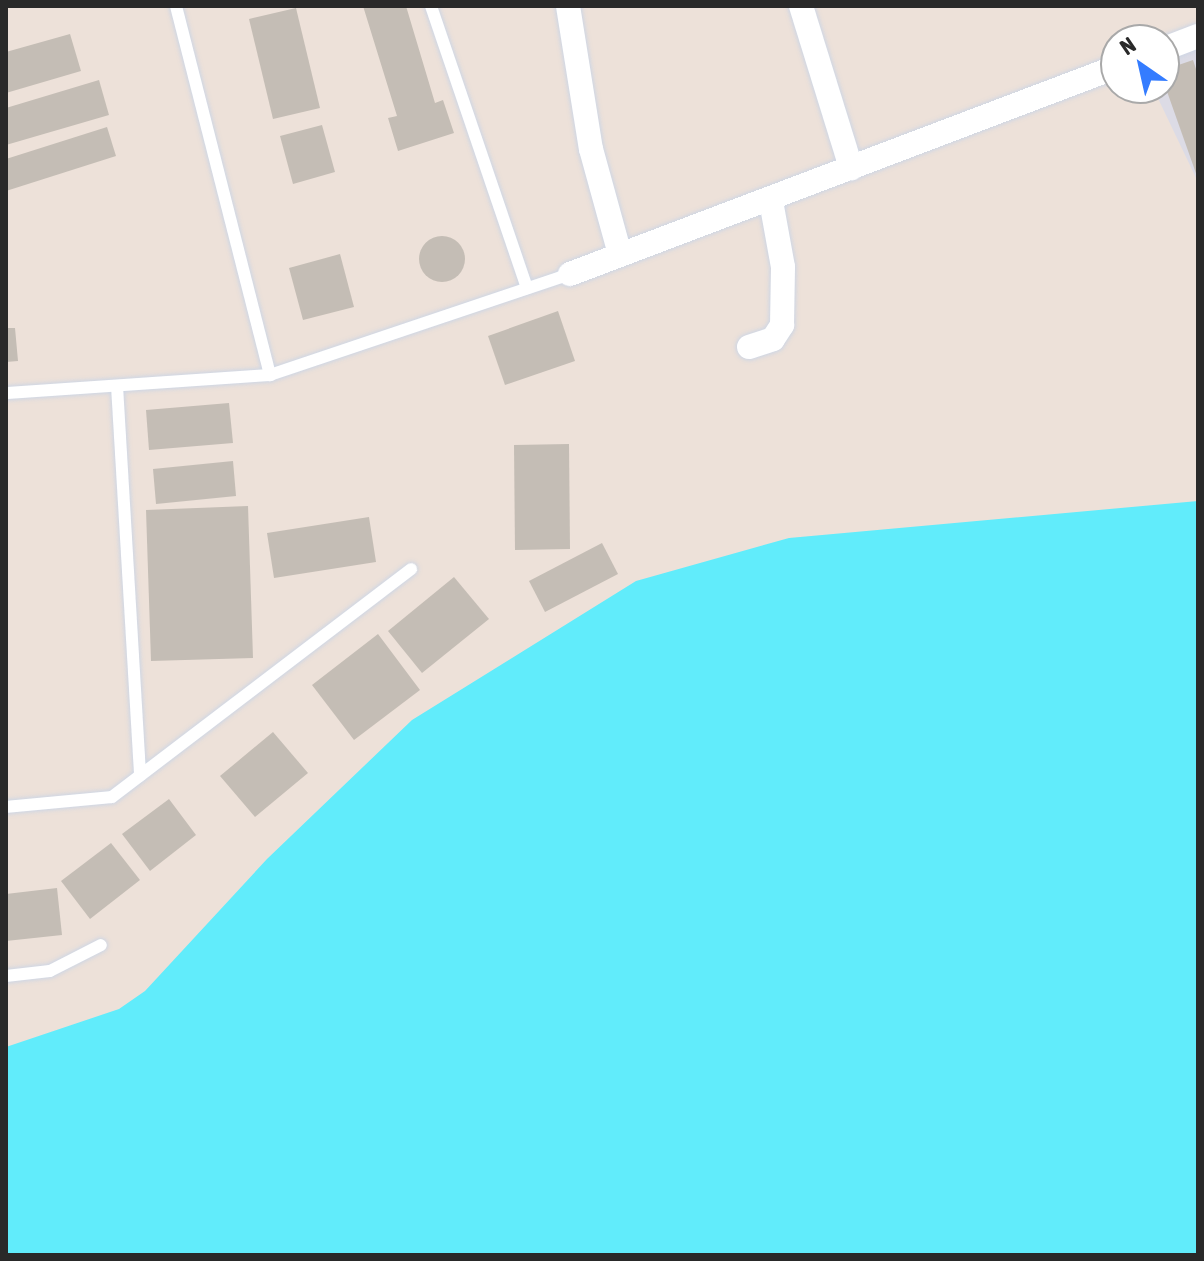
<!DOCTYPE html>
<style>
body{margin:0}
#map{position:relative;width:1204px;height:1261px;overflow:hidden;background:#ede1d9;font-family:"Asap Condensed",sans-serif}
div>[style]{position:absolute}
.industrial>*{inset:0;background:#dcdbe5}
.water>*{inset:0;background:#61ecfb}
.building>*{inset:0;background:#c4bdb5}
.round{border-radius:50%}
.roads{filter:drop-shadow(0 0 2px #ced6e4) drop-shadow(0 0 2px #ced6e4)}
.lane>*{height:12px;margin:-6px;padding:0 6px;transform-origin:6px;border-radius:6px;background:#fff}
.street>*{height:24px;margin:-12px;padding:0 12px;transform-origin:12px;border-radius:12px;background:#fff}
span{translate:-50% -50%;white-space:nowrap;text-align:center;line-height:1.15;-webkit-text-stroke:6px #fff;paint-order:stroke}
.frame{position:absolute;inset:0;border:8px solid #292929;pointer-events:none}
.north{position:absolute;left:1100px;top:24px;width:80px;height:80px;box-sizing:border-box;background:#fff;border:2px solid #a9a9a9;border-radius:50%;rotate:326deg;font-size:22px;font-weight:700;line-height:32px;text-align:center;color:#292929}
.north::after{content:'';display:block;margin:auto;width:28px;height:36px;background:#347cff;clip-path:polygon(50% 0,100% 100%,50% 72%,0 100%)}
</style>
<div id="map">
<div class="industrial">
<div style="clip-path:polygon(1198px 48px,1198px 182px,1153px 88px,1164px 88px,1164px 60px)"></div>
</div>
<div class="water">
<div style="clip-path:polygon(1198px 501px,1198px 1255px,6px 1255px,6px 1047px,119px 1009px,145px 991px,267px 859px,412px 720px,636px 581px,789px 538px)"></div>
</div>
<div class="building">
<div style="clip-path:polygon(363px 6px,406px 6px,435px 103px,443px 100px,454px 133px,398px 151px,388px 118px,397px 116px)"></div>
<div style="clip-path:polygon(296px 8px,320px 108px,273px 119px,249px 19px)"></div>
<div style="clip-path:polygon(70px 34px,81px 71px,6px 93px,6px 52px)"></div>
<div style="clip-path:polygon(1193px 60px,1198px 75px,1198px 179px,1164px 83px,1164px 70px)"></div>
<div style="clip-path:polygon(99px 80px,109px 115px,6px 145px,6px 108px)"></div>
<div style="clip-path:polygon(322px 125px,335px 172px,293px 184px,280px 136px)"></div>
<div style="clip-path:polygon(107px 127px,116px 156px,6px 191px,6px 159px)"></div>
<div class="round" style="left:419px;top:236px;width:46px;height:46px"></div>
<div style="clip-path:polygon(340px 254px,354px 307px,303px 320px,289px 268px)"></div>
<div style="clip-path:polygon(558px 311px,575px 361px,505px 385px,488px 336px)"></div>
<div style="clip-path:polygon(6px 328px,15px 328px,18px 361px,6px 362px)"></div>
<div style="clip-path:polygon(229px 403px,233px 443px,149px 450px,146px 410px)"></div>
<div style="clip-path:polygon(569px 444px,570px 549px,515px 550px,514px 445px)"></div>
<div style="clip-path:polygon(233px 461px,236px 496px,156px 504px,153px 469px)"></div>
<div style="clip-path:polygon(248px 506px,253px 658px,151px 661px,146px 510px)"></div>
<div style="clip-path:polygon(369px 517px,376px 562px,274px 578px,267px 533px)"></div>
<div style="clip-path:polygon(602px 543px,618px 574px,545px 612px,529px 581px)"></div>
<div style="clip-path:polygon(454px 577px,489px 619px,422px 673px,388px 631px)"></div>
<div style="clip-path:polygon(378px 634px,420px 690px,354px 740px,312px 685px)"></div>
<div style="clip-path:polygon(273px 732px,308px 773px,255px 817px,220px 776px)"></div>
<div style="clip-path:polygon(169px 799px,196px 835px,150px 871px,122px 834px)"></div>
<div style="clip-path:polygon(111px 843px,140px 880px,90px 919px,61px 881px)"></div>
<div style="clip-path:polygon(57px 888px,62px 935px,6px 941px,6px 894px)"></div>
</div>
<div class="roads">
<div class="lane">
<div style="left:176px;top:6px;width:381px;rotate:75.7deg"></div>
<div style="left:431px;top:6px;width:298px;rotate:71.2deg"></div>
<div style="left:117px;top:386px;width:390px;rotate:86.6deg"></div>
<div style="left:6px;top:393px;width:265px;rotate:-3.9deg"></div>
<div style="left:270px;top:375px;width:317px;rotate:-18.6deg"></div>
<div style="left:6px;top:807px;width:106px;rotate:-5.4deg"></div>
<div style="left:112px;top:797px;width:376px;rotate:-37.3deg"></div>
<div style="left:6px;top:976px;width:44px;rotate:-6.5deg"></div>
<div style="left:50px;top:971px;width:57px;rotate:-27deg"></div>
</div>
<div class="street">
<div style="left:568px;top:6px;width:145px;rotate:80.9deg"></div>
<div style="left:591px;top:149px;width:109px;rotate:74.6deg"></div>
<div style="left:801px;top:6px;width:170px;rotate:72.8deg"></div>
<div style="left:1164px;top:49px;width:36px;rotate:-21deg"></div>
<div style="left:570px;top:274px;width:584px;rotate:-20.76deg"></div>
<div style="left:749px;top:347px;width:25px;rotate:-18deg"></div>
<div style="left:773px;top:339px;width:17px;rotate:-57deg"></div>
<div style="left:782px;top:325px;width:58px;rotate:-89deg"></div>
<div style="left:783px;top:267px;width:67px;rotate:-100.3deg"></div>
</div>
</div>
<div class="frame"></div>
<div class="north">N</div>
</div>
